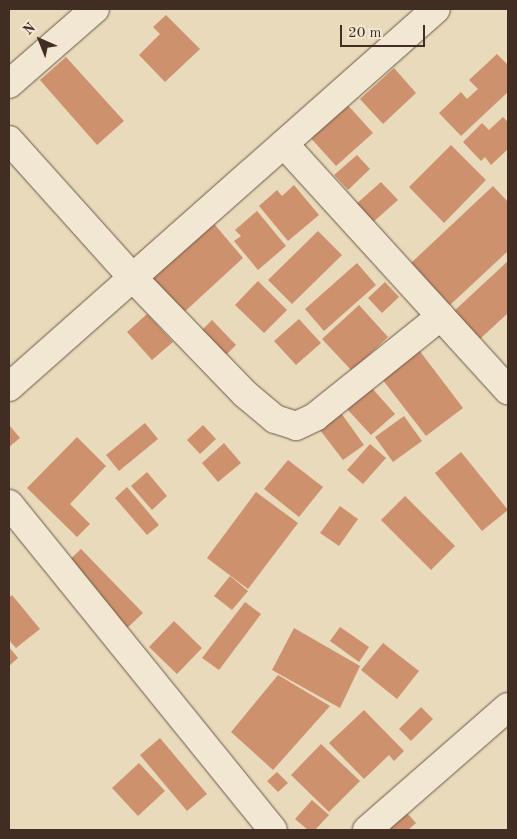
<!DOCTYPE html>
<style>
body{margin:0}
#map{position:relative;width:517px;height:839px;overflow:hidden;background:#e9dabc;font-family:"Old Standard TT",serif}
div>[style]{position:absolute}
.building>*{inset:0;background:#ce916e}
.roads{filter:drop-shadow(0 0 1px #6b5848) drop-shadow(0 0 1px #6b5848)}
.minor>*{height:28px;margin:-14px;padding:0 14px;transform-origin:14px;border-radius:14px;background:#f1e7d3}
span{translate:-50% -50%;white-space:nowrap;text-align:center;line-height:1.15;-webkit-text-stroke:4.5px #f1e7d3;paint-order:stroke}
.frame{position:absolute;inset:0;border:10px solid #412d21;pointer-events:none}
.north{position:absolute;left:15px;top:15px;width:50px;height:50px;-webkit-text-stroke:4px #f1e7d3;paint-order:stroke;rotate:316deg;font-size:14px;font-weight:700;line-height:20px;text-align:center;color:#412d21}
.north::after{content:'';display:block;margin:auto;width:18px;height:22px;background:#412d21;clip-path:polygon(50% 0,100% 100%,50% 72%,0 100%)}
.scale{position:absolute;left:340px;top:25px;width:85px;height:22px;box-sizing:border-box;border:2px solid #412d21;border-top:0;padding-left:6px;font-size:15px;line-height:18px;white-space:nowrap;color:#412d21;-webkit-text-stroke:4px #f1e7d3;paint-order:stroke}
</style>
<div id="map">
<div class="building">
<div style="clip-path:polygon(166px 15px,200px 49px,165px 82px,139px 55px,160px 34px,153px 27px)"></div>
<div style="clip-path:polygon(497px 54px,508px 65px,508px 92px,461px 136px,439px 113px,461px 92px,467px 99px,478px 89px,469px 80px)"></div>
<div style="clip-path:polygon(66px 57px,124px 121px,97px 145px,40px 80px)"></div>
<div style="clip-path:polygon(394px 68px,416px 93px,383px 124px,360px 99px)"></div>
<div style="clip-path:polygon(345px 102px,373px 133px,336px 166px,308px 135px)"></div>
<div style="clip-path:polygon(503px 117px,508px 122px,508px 149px,491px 165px,485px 157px,481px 161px,463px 142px,482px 123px,489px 130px)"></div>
<div style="clip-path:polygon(451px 145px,486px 180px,444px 223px,409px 187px)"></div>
<div style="clip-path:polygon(357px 155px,370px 169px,348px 190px,334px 175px)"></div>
<div style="clip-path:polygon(381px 182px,398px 200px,372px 223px,355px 205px)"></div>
<div style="clip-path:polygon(294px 185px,319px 215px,288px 241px,259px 206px,277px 190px,282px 196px)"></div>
<div style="clip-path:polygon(493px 186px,508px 202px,508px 251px,450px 305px,411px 263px)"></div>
<div style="clip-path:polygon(257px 211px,286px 246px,258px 270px,234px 241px,241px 236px,235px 230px)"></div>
<div style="clip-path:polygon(210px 219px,243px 258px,180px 316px,146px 281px)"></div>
<div style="clip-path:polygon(318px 231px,342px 255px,292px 304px,268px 280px)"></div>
<div style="clip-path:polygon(508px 261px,508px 313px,480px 339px,454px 311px)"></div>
<div style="clip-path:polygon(357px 263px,376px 285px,324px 331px,305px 309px)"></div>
<div style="clip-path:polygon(258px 281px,287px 310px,264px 333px,235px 305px)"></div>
<div style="clip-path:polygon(385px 282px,399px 297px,382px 313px,368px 298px)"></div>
<div style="clip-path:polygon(359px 305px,388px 337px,352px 371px,322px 339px)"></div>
<div style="clip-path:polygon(147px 314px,173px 342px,152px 360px,127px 332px)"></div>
<div style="clip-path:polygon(299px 319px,321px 343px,296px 365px,274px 341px)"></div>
<div style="clip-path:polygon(212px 320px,236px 345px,225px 356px,201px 331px)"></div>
<div style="clip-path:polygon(419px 350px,463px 408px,426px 436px,382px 379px)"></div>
<div style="clip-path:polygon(371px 387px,395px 414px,371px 435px,347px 409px)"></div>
<div style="clip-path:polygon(341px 413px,364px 445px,343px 460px,320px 430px)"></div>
<div style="clip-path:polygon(404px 416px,422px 441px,393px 462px,375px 437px)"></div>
<div style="clip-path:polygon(145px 423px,158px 439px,119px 471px,106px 455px)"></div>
<div style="clip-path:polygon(9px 425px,20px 438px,9px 447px)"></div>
<div style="clip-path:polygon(203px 425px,216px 439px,200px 454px,187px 440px)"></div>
<div style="clip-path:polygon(77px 437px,106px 466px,70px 504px,90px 524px,77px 537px,27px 488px)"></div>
<div style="clip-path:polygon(224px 443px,241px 463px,218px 482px,202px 463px)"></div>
<div style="clip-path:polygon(370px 444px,386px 458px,363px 484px,347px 470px)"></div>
<div style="clip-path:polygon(461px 452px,508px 510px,482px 531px,435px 473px)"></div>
<div style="clip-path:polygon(288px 460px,323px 487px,299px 517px,264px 489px)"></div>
<div style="clip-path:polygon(147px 472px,167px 496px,152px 510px,131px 486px)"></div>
<div style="clip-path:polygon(127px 487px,159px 525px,147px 535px,115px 498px)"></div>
<div style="clip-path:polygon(256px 492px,298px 523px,248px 589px,207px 558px)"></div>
<div style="clip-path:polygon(405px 496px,455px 546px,431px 570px,381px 520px)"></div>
<div style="clip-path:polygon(340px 506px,358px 519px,339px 546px,320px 533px)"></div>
<div style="clip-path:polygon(81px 549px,143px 613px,121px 634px,59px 570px)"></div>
<div style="clip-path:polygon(230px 576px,248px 591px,232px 610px,214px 596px)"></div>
<div style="clip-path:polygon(12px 595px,40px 629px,16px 648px,9px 640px,9px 598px)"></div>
<div style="clip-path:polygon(245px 602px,261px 614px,219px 670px,202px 658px)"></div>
<div style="clip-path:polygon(174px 621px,202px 648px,177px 674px,149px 647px)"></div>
<div style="clip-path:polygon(340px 627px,369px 647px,359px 662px,330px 641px)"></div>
<div style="clip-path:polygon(294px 628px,360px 666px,340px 708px,272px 670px)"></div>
<div style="clip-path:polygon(383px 643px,419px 671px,397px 699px,361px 670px)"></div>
<div style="clip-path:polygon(9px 647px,18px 658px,9px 666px)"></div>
<div style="clip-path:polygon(278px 675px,330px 706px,273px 770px,231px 732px)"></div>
<div style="clip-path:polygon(421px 707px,433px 719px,411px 741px,399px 729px)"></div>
<div style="clip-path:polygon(364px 710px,404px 751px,394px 761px,389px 755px,364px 779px,329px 743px)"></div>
<div style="clip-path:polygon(160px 738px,207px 794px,187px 811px,140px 755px)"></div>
<div style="clip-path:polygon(321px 744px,360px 781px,329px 812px,291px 775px)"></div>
<div style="clip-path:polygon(139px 763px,165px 791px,138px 816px,112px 788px)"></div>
<div style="clip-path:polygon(277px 772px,288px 783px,278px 792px,267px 781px)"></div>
<div style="clip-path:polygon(312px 800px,329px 815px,315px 830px,308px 830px,295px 819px)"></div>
<div style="clip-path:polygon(398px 803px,416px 823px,408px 830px,378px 830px)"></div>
</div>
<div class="roads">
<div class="minor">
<div style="left:9px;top:84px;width:114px;rotate:-41.1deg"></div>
<div style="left:9px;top:140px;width:186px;rotate:48.1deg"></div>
<div style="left:133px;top:278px;width:161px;rotate:46deg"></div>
<div style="left:245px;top:394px;width:39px;rotate:40deg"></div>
<div style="left:275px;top:419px;width:22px;rotate:18deg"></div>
<div style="left:296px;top:426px;width:21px;rotate:-25deg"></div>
<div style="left:315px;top:417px;width:161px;rotate:-38.7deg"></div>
<div style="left:284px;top:144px;width:333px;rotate:47.7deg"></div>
<div style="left:9px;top:387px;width:570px;rotate:-41.52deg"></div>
<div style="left:9px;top:504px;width:419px;rotate:51deg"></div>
<div style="left:367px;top:830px;width:187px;rotate:-41.1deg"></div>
</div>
</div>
<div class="frame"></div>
<div class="north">N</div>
<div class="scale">20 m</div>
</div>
